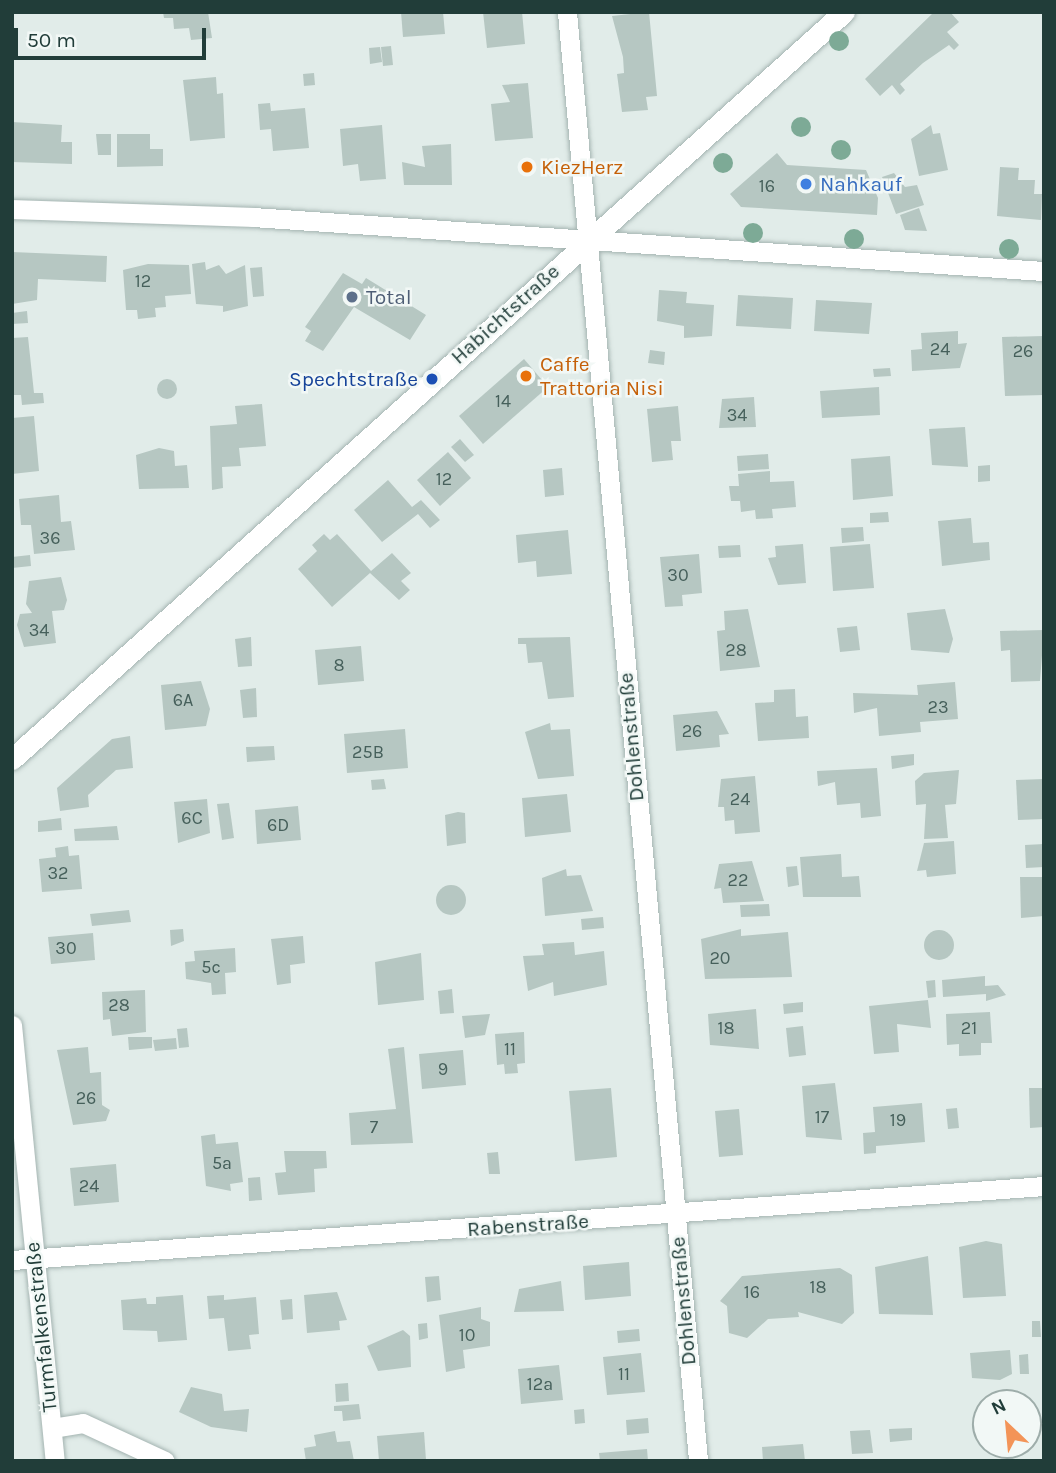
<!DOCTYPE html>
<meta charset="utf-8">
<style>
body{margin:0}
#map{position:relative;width:1056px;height:1473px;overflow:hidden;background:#e1ece9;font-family:Karla,sans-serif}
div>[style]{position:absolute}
.building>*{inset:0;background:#b6c7c2}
.round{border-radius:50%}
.roads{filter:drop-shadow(0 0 2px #a4b4b1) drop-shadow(0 0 2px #a4b4b1)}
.minor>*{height:19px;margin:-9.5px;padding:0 9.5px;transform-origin:9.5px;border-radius:9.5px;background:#fff}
.secondary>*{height:21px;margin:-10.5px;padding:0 10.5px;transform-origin:10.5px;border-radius:10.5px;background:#fff}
.trees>*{width:20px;height:20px;margin:-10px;border-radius:50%;background:#7daa96}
.dots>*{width:19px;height:19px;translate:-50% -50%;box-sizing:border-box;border:4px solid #f2f8f6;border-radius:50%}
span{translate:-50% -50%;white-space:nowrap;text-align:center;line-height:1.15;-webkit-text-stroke:5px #f2f8f6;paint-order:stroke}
.number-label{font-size:18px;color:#46605b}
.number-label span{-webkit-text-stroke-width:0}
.food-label{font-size:21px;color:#c56008}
.left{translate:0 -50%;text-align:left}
.shop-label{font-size:21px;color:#366cbe}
.service-label{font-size:21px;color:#4e5e75}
.street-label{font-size:21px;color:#213d39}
.transit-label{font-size:21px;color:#164399}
.right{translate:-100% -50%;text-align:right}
.frame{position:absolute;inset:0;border:14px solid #213d39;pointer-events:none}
.north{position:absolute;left:972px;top:1389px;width:70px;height:70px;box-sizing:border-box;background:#f2f8f6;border:2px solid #9eadaa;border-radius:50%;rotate:334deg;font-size:19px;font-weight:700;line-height:28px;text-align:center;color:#213d39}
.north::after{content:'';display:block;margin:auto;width:24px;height:32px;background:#f39458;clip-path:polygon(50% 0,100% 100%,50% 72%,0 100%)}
.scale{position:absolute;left:14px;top:28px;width:192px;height:32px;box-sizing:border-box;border:4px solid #213d39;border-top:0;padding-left:9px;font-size:21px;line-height:24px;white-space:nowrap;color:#213d39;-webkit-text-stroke:5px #f2f8f6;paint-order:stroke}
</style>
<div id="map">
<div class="building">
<div style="clip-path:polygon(163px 12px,208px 12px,212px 38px,191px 40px,189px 28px,174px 29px,173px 18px,164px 18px)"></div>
<div style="clip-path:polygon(401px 12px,443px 12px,445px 34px,403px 37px)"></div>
<div style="clip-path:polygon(483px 12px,522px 12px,525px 44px,487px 48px)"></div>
<div style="clip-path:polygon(649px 12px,657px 96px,646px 97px,648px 110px,622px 112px,617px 74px,624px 73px,623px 57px,612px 16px)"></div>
<div style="clip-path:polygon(934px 12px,950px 12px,959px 22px,947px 32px,959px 45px,954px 50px,949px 45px,923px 63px,900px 84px,905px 90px,900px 95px,892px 85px,880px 96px,865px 79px)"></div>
<div style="clip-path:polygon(391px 46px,393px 65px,383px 66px,381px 47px)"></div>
<div style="clip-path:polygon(380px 47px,382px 62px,370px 64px,369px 48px)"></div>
<div style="clip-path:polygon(314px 73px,315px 85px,304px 86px,303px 74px)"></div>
<div style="clip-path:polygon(216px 77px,217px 94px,223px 93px,225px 138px,190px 141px,183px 80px)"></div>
<div style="clip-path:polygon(528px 83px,533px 138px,495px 141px,491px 104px,510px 102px,502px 85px)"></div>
<div style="clip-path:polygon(270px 103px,271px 111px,305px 108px,309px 148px,273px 151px,271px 129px,260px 130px,258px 104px)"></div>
<div style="clip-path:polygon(12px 122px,62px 125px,61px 142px,72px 142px,72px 164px,12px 162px)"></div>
<div style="clip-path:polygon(382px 125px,386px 179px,360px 181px,358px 164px,343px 166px,340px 129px)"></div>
<div style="clip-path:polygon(931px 125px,933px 134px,940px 133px,948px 170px,919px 176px,911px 139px)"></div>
<div style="clip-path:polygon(96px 134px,111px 134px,111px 155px,98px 155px)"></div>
<div style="clip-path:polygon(117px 134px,150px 134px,150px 149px,163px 149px,163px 166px,117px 167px)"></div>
<div style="clip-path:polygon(451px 144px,452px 185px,404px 185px,402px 162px,425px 167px,422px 146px)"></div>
<div style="clip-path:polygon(777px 153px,787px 165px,866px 170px,878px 198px,877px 215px,741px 207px,730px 194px)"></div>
<div style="clip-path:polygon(1000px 167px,1019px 168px,1018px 180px,1035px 180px,1034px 194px,1042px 194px,1041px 220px,997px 216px)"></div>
<div style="clip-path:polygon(894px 173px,905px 187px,917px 185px,924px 205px,896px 214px,882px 177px)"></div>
<div style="clip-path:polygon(919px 208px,927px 231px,905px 230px,900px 215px)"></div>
<div style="clip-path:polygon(12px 252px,107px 256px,106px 282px,38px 279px,37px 300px,12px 304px)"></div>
<div style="clip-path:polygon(205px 262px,206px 270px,219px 265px,226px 274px,245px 265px,248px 306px,223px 312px,223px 306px,196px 304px,192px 264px)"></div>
<div style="clip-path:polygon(148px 264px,189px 265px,191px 294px,165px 296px,166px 307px,155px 308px,156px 317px,138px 319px,137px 310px,126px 310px,123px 270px)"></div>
<div style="clip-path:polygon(262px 267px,264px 296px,253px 297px,250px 268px)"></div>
<div style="clip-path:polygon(343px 273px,362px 284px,366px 278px,426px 315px,410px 340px,354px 307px,323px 351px,305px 341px,311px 331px,305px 327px)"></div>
<div style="clip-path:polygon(659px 290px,687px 292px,686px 303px,714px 305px,712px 336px,684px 338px,684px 326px,657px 321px)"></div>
<div style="clip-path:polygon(738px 295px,793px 298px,791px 329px,736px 326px)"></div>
<div style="clip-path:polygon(816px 300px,872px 303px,869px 334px,814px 331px)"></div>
<div style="clip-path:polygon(27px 311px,28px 323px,12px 324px,12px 313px)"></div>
<div style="clip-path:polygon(958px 331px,958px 344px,967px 343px,960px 368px,912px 371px,911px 350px,922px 349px,921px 333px)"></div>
<div style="clip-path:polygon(1044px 336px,1044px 395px,1005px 396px,1002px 337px)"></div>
<div style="clip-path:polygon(28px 337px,34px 393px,43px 393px,44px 403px,22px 405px,21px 395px,12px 395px,12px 338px)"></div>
<div style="clip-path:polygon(650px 350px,665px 352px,664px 365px,648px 363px)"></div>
<div style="clip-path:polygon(524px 359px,548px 387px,483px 444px,459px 416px)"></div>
<div style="clip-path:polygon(890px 368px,891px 376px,874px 377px,873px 369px)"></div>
<div class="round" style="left:157px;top:379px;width:20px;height:20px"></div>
<div style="clip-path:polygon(879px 387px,880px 415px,822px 418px,820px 391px)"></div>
<div style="clip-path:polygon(754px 397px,756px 427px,719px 428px,722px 399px)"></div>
<div style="clip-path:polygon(262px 404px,266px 446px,239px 448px,241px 466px,222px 467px,223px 488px,212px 490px,210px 426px,237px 424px,235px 406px)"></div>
<div style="clip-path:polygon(678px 406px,681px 441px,671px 441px,673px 460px,652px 462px,647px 409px)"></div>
<div style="clip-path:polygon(34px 416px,39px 471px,12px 474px,12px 418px)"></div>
<div style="clip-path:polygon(965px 427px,968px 467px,932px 465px,929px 429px)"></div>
<div style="clip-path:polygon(460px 439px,474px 455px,465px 462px,451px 447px)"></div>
<div style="clip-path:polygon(159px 448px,174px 451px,175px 466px,187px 465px,189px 488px,139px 489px,136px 455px)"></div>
<div style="clip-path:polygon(448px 452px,471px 478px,440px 506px,417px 480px)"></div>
<div style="clip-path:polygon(768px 454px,769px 469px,738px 471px,737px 456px)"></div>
<div style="clip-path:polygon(890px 456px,893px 496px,853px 500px,851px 459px)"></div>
<div style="clip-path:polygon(990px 465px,990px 481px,978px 482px,978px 466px)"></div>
<div style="clip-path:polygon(562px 468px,564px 495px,545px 497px,543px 470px)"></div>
<div style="clip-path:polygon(770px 471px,770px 482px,794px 481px,796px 507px,772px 509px,773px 518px,756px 519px,755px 510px,741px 512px,740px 501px,731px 501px,729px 486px,739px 486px,738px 474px)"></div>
<div style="clip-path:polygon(388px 480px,412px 507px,421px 500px,440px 520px,430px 528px,418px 514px,382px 542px,354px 510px)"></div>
<div style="clip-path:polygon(59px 495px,61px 522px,71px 521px,75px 550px,34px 554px,31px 525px,21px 525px,19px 499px)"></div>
<div style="clip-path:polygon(888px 512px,889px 522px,870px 523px,870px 513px)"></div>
<div style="clip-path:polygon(971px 518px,973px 543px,989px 542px,990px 560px,942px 566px,938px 521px)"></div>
<div style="clip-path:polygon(863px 527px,864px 541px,842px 543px,841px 528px)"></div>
<div style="clip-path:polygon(568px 530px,572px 574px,537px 577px,536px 561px,518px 563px,516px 535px)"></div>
<div style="clip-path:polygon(324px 534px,330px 540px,337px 534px,371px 571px,392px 553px,411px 573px,401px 581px,410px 590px,399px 600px,370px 573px,332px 607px,298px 569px,317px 551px,312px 545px)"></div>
<div style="clip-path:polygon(803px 544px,806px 583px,778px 585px,768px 558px,776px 557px,775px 546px)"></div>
<div style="clip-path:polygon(870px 544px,874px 588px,833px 591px,830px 547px)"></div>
<div style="clip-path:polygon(740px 545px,741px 557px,719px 558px,718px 546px)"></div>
<div style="clip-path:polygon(699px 554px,702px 593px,682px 595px,683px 606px,665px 607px,660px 557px)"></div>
<div style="clip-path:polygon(30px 555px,31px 566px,12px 568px,12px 557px)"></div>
<div style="clip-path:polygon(61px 577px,67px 600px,64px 610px,52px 611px,56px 643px,24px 647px,17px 625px,20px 614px,32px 613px,26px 604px,29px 581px)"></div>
<div style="clip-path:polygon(748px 609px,760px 667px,720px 671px,717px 631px,725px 630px,724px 611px)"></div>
<div style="clip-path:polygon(945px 609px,953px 639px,949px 653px,911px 650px,907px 613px)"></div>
<div style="clip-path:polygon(857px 626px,860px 650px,840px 652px,837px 628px)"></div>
<div style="clip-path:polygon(1044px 630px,1040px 681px,1011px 682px,1010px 650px,1001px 651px,1000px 631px)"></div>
<div style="clip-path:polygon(251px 637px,252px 666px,238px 667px,235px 639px)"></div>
<div style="clip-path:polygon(570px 637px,574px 697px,548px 699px,542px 662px,528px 663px,526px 644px,518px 644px,518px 638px)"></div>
<div style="clip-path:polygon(361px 646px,364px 681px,318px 685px,315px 650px)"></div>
<div style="clip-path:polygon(201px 681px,210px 709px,206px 726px,165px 730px,161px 685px)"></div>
<div style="clip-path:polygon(955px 682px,958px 719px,920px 722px,921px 732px,879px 736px,877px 708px,854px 713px,853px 693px,918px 695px,917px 685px)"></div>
<div style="clip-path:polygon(256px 688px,257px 717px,243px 718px,240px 690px)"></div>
<div style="clip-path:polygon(795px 689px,796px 717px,808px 716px,809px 738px,758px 741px,755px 703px,774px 702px,774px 690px)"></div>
<div style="clip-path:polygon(717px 711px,729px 734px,719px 735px,720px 747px,676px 751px,673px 715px)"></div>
<div style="clip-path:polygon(550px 723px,551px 730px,570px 729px,574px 776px,538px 779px,525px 732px)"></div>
<div style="clip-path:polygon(405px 729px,408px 768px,347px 773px,344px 734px)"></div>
<div style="clip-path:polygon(130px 736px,133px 768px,116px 770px,88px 795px,89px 807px,60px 811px,57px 788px,112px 739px)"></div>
<div style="clip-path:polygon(274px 746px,275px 760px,247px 762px,246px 747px)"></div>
<div style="clip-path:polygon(914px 754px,914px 765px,892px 769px,891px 756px)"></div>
<div style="clip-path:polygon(877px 768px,881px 816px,861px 818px,860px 803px,837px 805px,835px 782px,818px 786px,817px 771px)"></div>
<div style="clip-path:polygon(959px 770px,956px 804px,945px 805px,948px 838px,924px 839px,926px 804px,916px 805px,915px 781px,924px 773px)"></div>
<div style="clip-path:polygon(755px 776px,760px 832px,735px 834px,734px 820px,725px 821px,724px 807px,718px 807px,721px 779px)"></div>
<div style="clip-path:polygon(384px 779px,386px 789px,372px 790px,371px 780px)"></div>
<div style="clip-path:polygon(1044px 779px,1044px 819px,1018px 820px,1016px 780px)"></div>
<div style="clip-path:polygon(567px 794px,571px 832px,525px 837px,522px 798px)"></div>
<div style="clip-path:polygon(207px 799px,210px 833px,178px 843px,174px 802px)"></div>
<div style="clip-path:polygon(229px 803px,234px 838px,222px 840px,217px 804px)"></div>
<div style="clip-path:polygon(298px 806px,301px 840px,257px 844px,255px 810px)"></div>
<div style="clip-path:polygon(458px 812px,465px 813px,466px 843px,447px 846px,445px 815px)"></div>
<div style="clip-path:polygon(61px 818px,62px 830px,38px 832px,38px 821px)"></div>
<div style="clip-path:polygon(117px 826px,119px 840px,75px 841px,74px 829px)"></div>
<div style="clip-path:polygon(954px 841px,956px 874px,927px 877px,926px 870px,917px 871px,924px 843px)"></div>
<div style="clip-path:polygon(1044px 844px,1044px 867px,1026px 868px,1025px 845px)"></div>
<div style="clip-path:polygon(68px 846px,69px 856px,79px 855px,82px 889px,42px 892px,39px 859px,56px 857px,55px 848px)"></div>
<div style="clip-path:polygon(841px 854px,842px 877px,859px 876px,861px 897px,803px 897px,800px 857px)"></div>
<div style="clip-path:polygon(752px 861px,764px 901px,723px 903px,721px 888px,714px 889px,719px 864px)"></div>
<div style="clip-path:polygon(797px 866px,799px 885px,788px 887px,786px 867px)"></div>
<div style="clip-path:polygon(566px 869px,567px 876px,581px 875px,593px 911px,545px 916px,542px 878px)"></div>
<div style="clip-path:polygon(1020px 877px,1044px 877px,1044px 916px,1021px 918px)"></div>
<div class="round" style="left:436px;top:885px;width:30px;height:30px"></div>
<div style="clip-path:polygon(769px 904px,770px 916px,741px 917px,740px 905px)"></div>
<div style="clip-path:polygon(129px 910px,131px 922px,92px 926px,90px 914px)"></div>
<div style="clip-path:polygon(603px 917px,604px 928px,582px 930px,581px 919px)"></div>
<div style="clip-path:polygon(183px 929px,184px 941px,171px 946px,170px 930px)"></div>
<div style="clip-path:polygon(741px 929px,741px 936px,788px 932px,792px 977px,705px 979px,701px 939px)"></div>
<div class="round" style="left:924px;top:930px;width:30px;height:30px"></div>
<div style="clip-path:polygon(93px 933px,95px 960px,51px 964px,48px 937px)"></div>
<div style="clip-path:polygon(303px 936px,305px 963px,290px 965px,291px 983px,277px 985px,271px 939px)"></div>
<div style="clip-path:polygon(574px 942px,575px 955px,604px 951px,607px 985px,554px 996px,553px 982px,528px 991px,523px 956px,544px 955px,542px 944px)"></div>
<div style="clip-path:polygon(235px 948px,236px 972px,225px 973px,226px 994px,212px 995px,211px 983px,186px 979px,185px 962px,195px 961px,194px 951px)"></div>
<div style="clip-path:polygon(421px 953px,424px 1000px,378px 1005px,375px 962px)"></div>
<div style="clip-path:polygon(985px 976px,985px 986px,998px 985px,1006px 995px,986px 1001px,986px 994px,943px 997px,942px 980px)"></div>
<div style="clip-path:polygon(935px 980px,936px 997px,928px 998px,926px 981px)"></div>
<div style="clip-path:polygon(452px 989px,454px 1013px,440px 1014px,438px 991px)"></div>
<div style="clip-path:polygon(145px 990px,146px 1032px,112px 1036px,110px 1019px,103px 1020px,102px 992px)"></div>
<div style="clip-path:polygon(928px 1000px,931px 1028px,897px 1024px,899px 1052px,874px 1054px,869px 1006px)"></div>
<div style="clip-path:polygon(803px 1002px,803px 1012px,784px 1014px,783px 1004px)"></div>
<div style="clip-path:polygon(756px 1009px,759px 1049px,710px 1045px,708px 1014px)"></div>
<div style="clip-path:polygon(990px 1012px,992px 1043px,981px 1043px,981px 1055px,959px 1056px,959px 1044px,947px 1045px,946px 1014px)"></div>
<div style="clip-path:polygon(490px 1014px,485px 1035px,465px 1038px,462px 1016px)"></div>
<div style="clip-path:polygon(803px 1026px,806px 1055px,789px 1057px,786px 1028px)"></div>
<div style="clip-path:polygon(187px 1028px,189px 1047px,179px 1048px,177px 1029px)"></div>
<div style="clip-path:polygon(524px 1032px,525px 1063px,517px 1064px,518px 1073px,505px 1074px,504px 1064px,497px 1065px,495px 1034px)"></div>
<div style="clip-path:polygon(128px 1037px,152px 1037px,152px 1048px,129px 1050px)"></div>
<div style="clip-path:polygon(176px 1038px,177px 1049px,155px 1051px,153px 1040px)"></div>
<div style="clip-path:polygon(88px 1047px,90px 1073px,101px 1072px,102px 1105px,110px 1110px,106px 1121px,73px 1125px,57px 1050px)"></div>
<div style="clip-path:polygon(404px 1047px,413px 1143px,351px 1145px,349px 1113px,396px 1109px,388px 1049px)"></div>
<div style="clip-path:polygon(463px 1050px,466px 1085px,422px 1089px,419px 1054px)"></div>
<div style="clip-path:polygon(835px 1083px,842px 1140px,806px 1137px,802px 1086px)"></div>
<div style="clip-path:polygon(611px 1088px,617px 1157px,575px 1161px,569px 1091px)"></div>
<div style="clip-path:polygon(1029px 1088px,1044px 1088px,1044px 1127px,1030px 1128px)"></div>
<div style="clip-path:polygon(922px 1103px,925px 1142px,876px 1146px,876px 1153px,864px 1154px,863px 1133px,875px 1132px,873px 1107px)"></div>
<div style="clip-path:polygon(957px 1108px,959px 1128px,948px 1129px,946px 1109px)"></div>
<div style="clip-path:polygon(739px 1109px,743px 1155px,719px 1157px,715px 1111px)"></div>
<div style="clip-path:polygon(215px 1134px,216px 1144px,238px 1142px,243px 1182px,230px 1184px,231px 1191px,206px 1186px,201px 1136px)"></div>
<div style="clip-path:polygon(284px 1151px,326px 1151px,327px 1168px,314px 1169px,315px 1192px,278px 1195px,275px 1173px,286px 1172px)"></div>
<div style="clip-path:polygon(498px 1152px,500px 1174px,489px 1174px,487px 1153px)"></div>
<div style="clip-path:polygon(116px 1164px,119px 1202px,74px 1206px,70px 1168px)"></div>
<div style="clip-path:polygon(260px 1177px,262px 1200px,249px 1201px,248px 1178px)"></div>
<div style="clip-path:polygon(986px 1241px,1002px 1244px,1006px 1296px,963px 1298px,959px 1247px)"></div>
<div style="clip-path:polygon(928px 1256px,933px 1315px,879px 1314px,875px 1267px)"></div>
<div style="clip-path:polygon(629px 1262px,631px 1296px,585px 1300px,583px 1266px)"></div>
<div style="clip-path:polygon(840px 1268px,852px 1275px,854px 1313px,842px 1324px,798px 1312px,799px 1317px,768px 1319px,747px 1338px,729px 1333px,727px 1306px,720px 1301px,742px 1276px)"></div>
<div style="clip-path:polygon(439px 1276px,441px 1300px,427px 1302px,425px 1277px)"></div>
<div style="clip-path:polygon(561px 1281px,564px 1311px,514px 1312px,519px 1289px)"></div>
<div style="clip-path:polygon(337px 1292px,347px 1320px,339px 1321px,340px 1330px,307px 1333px,304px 1295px)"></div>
<div style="clip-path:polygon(183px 1295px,187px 1340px,158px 1342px,157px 1331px,123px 1330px,121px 1300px,146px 1298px,147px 1304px,156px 1304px,156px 1297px)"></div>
<div style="clip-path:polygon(224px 1295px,224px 1300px,256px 1297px,259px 1334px,249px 1335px,251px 1349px,228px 1351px,224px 1318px,209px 1319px,207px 1296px)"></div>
<div style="clip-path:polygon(292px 1299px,293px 1319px,282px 1320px,280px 1300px)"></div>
<div style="clip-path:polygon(481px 1307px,481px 1319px,490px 1322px,490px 1346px,463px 1350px,465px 1368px,446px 1372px,439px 1315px)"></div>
<div style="clip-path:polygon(1032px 1321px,1040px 1321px,1041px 1337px,1032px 1337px)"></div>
<div style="clip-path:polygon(427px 1323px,428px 1338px,419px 1340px,418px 1324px)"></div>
<div style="clip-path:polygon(639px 1329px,640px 1341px,618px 1343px,617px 1331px)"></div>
<div style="clip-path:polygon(403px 1330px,410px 1336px,411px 1367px,378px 1371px,367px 1346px)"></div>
<div style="clip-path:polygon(1010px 1350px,1012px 1374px,1000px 1380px,972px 1378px,970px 1353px)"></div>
<div style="clip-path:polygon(641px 1353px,645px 1392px,607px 1395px,603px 1357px)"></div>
<div style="clip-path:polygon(1028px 1354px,1029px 1374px,1020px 1374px,1019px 1355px)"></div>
<div style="clip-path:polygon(559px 1365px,563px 1400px,521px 1404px,518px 1369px)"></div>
<div style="clip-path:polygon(348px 1383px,349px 1401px,336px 1402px,335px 1384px)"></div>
<div style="clip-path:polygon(191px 1387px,222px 1394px,224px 1411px,249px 1409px,247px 1432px,211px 1427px,179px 1412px)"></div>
<div style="clip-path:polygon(359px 1404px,361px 1419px,343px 1421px,342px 1411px,334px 1411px,334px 1406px)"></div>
<div style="clip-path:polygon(584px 1409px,585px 1423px,575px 1424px,574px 1410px)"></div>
<div style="clip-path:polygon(648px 1418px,649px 1433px,627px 1435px,626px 1420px)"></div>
<div style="clip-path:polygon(912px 1428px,912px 1440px,890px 1442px,889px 1429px)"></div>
<div style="clip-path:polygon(870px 1430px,873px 1453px,852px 1454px,850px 1431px)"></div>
<div style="clip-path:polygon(335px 1431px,337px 1442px,350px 1441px,354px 1461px,306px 1461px,304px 1448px,316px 1446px,314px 1435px)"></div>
<div style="clip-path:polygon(424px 1432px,426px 1460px,379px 1461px,377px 1436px)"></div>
<div style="clip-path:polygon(803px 1444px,805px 1461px,763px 1461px,762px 1447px)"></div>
<div style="clip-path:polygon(647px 1449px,648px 1461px,600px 1461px,599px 1453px)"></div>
</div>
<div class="roads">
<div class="minor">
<div style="left:567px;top:12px;width:1455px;rotate:84.83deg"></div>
<div style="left:12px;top:209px;width:241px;rotate:1.9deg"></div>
<div style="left:253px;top:217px;width:793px;rotate:3.91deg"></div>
<div style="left:12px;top:1025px;width:438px;rotate:84.4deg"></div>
<div style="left:12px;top:1260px;width:1035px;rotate:-4.1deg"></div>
<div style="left:52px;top:1428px;width:31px;rotate:-9deg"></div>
<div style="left:83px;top:1423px;width:90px;rotate:24.9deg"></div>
</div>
<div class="secondary">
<div style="left:12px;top:759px;width:1118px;rotate:-41.92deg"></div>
</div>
</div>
<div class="trees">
<div style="left:839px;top:41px"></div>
<div style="left:801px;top:127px"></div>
<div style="left:841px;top:150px"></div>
<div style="left:723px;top:163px"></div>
<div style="left:753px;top:233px"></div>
<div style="left:854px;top:239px"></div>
<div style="left:1009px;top:249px"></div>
</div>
<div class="dots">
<div style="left:527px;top:167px;background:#e8710a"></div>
<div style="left:806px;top:184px;background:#3f7fe0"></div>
<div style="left:352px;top:297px;background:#5c6f8a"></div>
<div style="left:526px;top:376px;background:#e8710a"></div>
<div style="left:432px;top:379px;background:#1a4fb4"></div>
</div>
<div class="number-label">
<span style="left:767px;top:186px">16</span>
<span style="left:143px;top:281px">12</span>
<span style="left:940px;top:349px">24</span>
<span style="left:1023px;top:351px">26</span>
<span style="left:503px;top:401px">14</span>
<span style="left:737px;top:415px">34</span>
<span style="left:444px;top:479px">12</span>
<span style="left:50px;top:538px">36</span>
<span style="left:678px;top:575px">30</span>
<span style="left:39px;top:630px">34</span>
<span style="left:736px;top:650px">28</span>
<span style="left:339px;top:665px">8</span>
<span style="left:183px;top:700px">6A</span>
<span style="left:938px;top:707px">23</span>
<span style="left:692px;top:731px">26</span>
<span style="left:368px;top:752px">25B</span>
<span style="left:740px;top:799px">24</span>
<span style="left:192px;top:818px">6C</span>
<span style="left:278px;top:825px">6D</span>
<span style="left:58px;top:873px">32</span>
<span style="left:738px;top:880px">22</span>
<span style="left:66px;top:948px">30</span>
<span style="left:720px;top:958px">20</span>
<span style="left:211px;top:967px">5c</span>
<span style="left:119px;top:1005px">28</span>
<span style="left:726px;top:1028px">18</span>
<span style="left:969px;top:1028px">21</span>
<span style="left:510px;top:1049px">11</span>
<span style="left:443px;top:1069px">9</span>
<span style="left:86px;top:1098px">26</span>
<span style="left:822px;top:1117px">17</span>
<span style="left:898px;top:1120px">19</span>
<span style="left:374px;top:1127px">7</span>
<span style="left:222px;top:1163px">5a</span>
<span style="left:89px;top:1186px">24</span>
<span style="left:818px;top:1287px">18</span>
<span style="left:752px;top:1292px">16</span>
<span style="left:467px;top:1335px">10</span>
<span style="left:624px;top:1374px">11</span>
<span style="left:540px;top:1384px">12a</span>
</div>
<div class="food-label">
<span class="left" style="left:541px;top:167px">KiezHerz</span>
<span class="left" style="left:540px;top:376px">Caffe<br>Trattoria Nisi</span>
</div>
<div class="shop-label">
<span class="left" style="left:820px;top:184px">Nahkauf</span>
</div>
<div class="service-label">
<span class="left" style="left:366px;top:297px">Total</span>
</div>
<div class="street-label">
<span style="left:505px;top:314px;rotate:-42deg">Habichtstraße</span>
<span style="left:631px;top:737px;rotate:-95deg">Dohlenstraße</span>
<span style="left:528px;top:1225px;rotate:-4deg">Rabenstraße</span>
<span style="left:683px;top:1301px;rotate:-95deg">Dohlenstraße</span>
<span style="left:41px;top:1327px;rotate:-96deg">Turmfalkenstraße</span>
</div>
<div class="transit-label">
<span class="right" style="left:418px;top:379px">Spechtstraße</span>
</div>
<div class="frame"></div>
<div class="north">N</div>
<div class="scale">50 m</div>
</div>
